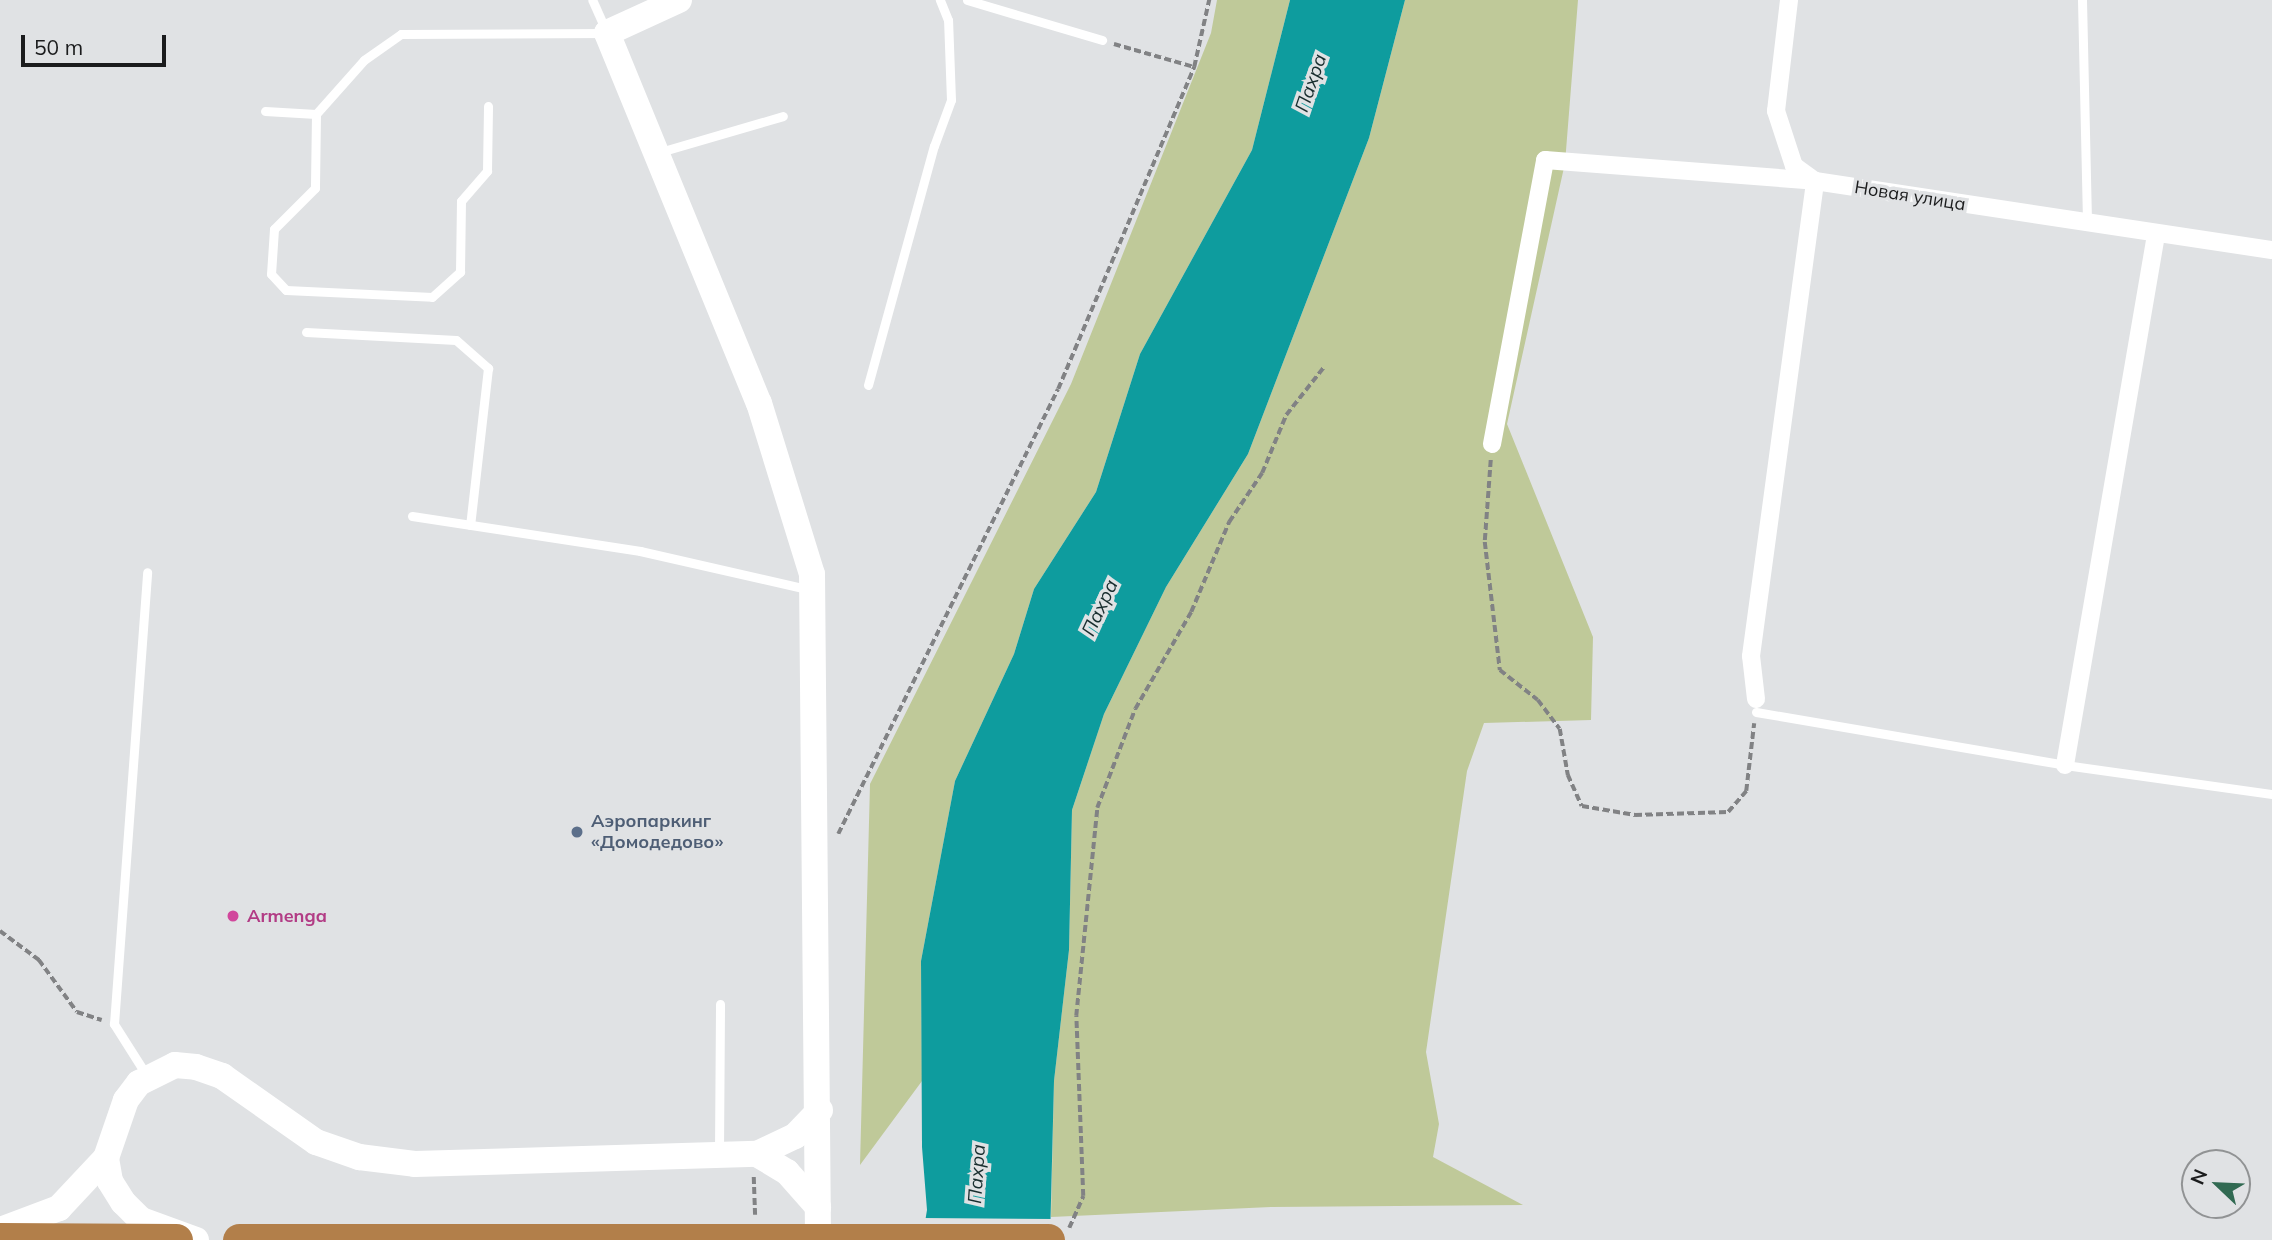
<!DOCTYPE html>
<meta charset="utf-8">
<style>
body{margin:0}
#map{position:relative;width:2272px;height:1240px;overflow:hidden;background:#e0e2e4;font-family:Mulish,sans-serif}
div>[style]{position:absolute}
.green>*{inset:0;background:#bfc999}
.water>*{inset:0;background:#0e9c9e}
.pier>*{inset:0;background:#e0e2e4}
.path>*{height:3.5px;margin-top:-1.75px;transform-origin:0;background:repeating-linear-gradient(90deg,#818284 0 7px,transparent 0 10.5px)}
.lane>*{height:9px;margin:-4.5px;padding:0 4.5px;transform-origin:4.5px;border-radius:4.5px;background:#fff}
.street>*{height:18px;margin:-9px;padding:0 9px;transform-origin:9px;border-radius:9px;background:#fff}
.secondary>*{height:26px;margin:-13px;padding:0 13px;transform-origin:13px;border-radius:13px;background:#fff}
.highway>*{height:33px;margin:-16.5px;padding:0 16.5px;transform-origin:16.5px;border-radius:16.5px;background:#b27f4a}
.dots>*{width:19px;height:19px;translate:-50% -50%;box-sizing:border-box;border:4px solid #e0e2e4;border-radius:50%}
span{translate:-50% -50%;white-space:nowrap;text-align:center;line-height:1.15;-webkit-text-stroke:7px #e0e2e4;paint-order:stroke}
.street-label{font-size:18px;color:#1b1c1d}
.service-label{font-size:18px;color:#4e5e75;font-weight:700}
.left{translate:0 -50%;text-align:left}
.hotel-label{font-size:18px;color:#b23c85;font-weight:700}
.water-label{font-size:19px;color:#182d2e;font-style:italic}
.north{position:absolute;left:2181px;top:1149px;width:70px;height:70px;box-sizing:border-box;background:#e0e2e4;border:2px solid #919394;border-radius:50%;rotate:293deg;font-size:19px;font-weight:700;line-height:28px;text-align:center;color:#1b1c1d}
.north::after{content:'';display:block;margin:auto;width:24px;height:32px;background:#316a52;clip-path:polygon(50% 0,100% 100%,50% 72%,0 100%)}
.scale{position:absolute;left:21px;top:35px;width:145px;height:32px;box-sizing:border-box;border:4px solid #1b1c1d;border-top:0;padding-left:9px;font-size:21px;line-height:24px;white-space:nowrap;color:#1b1c1d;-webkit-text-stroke:5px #e0e2e4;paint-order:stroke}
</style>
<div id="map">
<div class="green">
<div style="clip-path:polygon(1217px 0,1290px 0,1252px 150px,1140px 354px,1096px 492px,1034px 589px,1014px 654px,955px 781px,921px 961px,922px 1081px,860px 1165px,870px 784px,1071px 384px,1211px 33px)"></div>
<div style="clip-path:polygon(1405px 0,1578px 0,1565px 163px,1507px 424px,1593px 637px,1591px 720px,1484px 723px,1467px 771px,1426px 1052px,1439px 1124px,1433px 1157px,1523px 1205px,1271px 1207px,1051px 1217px,1054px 1081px,1069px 950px,1072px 810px,1104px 714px,1166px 587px,1248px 454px,1369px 138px)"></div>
</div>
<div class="water">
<div style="clip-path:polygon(1290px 0,1405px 0,1369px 138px,1248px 454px,1166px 587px,1104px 714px,1072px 810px,1069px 950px,1054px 1081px,1050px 1240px,922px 1240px,927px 1210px,922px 1147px,921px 961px,955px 781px,1014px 654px,1034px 589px,1096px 492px,1140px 354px,1252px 150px)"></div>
</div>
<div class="pier">
<div style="clip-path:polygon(922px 1218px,1054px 1219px,1054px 1240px,918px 1240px)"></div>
</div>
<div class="path">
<div style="left:1114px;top:44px;width:83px;rotate:16deg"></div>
<div style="left:1491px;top:460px;width:82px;rotate:94.2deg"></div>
<div style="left:1485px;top:542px;width:129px;rotate:83.3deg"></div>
<div style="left:1500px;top:670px;width:48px;rotate:38.3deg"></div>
<div style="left:1538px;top:700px;width:36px;rotate:53deg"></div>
<div style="left:1560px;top:729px;width:47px;rotate:80.1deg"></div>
<div style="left:1568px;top:775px;width:34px;rotate:66deg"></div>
<div style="left:1582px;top:806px;width:54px;rotate:9.6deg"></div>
<div style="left:1635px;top:815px;width:93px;rotate:-1.8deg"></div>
<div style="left:1728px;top:812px;width:28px;rotate:-49deg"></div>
<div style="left:1746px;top:791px;width:68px;rotate:-83.3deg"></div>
<div style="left:838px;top:834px;width:496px;rotate:-63.7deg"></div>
<div style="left:1058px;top:389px;width:350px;rotate:-67.1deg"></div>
<div style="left:1194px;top:67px;width:69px;rotate:-77.4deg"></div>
<div style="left:0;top:931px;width:49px;rotate:36.6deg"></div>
<div style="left:39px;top:960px;width:64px;rotate:53.8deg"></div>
<div style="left:77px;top:1012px;width:26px;rotate:18deg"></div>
<div style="left:754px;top:1177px;width:38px;rotate:88deg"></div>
<div style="left:1069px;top:1228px;width:35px;rotate:-66deg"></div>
<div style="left:1083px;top:1196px;width:180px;rotate:-92.2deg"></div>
<div style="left:1076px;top:1016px;width:209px;rotate:-84.2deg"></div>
<div style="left:1097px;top:808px;width:106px;rotate:-69deg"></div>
<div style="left:1135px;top:709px;width:112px;rotate:-60deg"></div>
<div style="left:1191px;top:612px;width:98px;rotate:-67.1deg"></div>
<div style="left:1229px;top:522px;width:59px;rotate:-56deg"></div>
<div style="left:1262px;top:473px;width:63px;rotate:-67.5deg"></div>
<div style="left:1286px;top:415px;width:61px;rotate:-51.6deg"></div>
</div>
<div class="lane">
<div style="left:967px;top:0;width:141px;rotate:16.5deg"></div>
<div style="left:2082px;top:0;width:223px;rotate:88.7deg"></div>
<div style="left:265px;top:111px;width:51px;rotate:3.4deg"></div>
<div style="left:316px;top:114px;width:72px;rotate:-48.4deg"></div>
<div style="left:364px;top:60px;width:45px;rotate:-35.1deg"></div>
<div style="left:401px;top:34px;width:206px;rotate:-0.3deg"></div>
<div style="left:607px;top:33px;width:36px;rotate:-114deg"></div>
<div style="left:316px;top:114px;width:74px;rotate:90.8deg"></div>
<div style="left:315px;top:188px;width:58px;rotate:135deg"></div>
<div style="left:274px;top:229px;width:45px;rotate:93.8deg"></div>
<div style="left:271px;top:274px;width:22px;rotate:47deg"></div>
<div style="left:286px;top:290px;width:146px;rotate:2.7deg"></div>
<div style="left:432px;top:297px;width:38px;rotate:-42deg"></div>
<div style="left:460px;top:272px;width:71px;rotate:-89.2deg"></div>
<div style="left:461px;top:201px;width:40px;rotate:-49deg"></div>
<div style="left:487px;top:171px;width:65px;rotate:-89.1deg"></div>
<div style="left:660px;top:152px;width:128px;rotate:-16.3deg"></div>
<div style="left:306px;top:332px;width:150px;rotate:3.1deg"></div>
<div style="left:456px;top:340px;width:43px;rotate:41.2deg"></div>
<div style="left:488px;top:368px;width:158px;rotate:96.5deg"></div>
<div style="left:868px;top:385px;width:248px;rotate:-74.6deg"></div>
<div style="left:934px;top:146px;width:49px;rotate:-69.7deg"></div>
<div style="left:951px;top:100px;width:80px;rotate:-92.1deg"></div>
<div style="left:948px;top:20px;width:22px;rotate:-112deg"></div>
<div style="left:412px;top:516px;width:231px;rotate:8.7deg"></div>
<div style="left:640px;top:551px;width:175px;rotate:12.8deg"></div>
<div style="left:1756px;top:712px;width:314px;rotate:9.7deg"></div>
<div style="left:2065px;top:765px;width:209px;rotate:8deg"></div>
<div style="left:147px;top:1076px;width:62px;rotate:-122.4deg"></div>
<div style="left:114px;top:1024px;width:453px;rotate:-85.8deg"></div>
<div style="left:719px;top:1151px;width:147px;rotate:-89.6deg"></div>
</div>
<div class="street">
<div style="left:1492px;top:444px;width:289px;rotate:-79.4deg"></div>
<div style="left:1545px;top:160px;width:271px;rotate:4.4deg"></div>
<div style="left:1815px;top:181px;width:462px;rotate:8.6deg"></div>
<div style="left:1756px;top:699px;width:43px;rotate:-96.6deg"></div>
<div style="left:1751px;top:656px;width:479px;rotate:-82.3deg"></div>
<div style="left:1815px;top:181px;width:26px;rotate:-144deg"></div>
<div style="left:1794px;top:166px;width:58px;rotate:-108.1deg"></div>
<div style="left:1776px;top:111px;width:112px;rotate:-83.3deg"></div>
<div style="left:2065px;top:765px;width:538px;rotate:-80.26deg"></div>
</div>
<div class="secondary">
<div style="left:679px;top:0;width:79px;rotate:155.4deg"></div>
<div style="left:607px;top:33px;width:400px;rotate:67.7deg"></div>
<div style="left:759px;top:403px;width:179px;rotate:72.8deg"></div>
<div style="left:812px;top:574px;width:666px;rotate:89.48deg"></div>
<div style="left:757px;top:1154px;width:35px;rotate:31deg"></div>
<div style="left:787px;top:1172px;width:47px;rotate:48.5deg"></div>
<div style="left:0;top:1230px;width:63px;rotate:-20.4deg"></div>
<div style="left:59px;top:1208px;width:69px;rotate:-46.8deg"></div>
<div style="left:196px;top:1240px;width:59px;rotate:-160deg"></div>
<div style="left:141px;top:1220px;width:25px;rotate:-135deg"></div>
<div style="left:123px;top:1202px;width:25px;rotate:-122deg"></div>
<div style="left:110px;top:1181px;width:23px;rotate:-100deg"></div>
<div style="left:106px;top:1158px;width:61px;rotate:-71deg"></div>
<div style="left:126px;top:1100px;width:21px;rotate:-53deg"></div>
<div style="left:139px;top:1083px;width:40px;rotate:-26.6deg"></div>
<div style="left:175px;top:1065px;width:21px;rotate:5deg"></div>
<div style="left:196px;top:1067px;width:28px;rotate:19deg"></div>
<div style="left:222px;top:1076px;width:115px;rotate:35.1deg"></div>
<div style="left:316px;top:1142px;width:46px;rotate:19.2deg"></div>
<div style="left:359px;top:1157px;width:56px;rotate:7.1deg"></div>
<div style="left:415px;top:1164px;width:342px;rotate:-1.7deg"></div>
<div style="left:757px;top:1154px;width:42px;rotate:-25.3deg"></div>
<div style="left:795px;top:1136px;width:36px;rotate:-46deg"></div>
</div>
<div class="highway">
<div style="left:0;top:1239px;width:176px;rotate:0.3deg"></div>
<div style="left:239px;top:1240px;width:809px"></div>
</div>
<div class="dots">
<div style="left:577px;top:832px;background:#5c6f8a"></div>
<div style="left:233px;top:916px;background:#d1479c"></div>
</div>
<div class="street-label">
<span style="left:1910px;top:196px;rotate:9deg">Новая улица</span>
</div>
<div class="service-label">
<span class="left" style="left:591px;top:832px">Аэропаркинг<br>«Домодедово»</span>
</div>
<div class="hotel-label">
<span class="left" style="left:247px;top:916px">Armenga</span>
</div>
<div class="water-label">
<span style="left:1311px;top:83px;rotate:-71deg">Пахра</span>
<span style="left:1100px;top:608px;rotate:-65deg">Пахра</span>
<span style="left:977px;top:1174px;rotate:-86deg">Пахра</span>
</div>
<div class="north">N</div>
<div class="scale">50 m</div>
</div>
